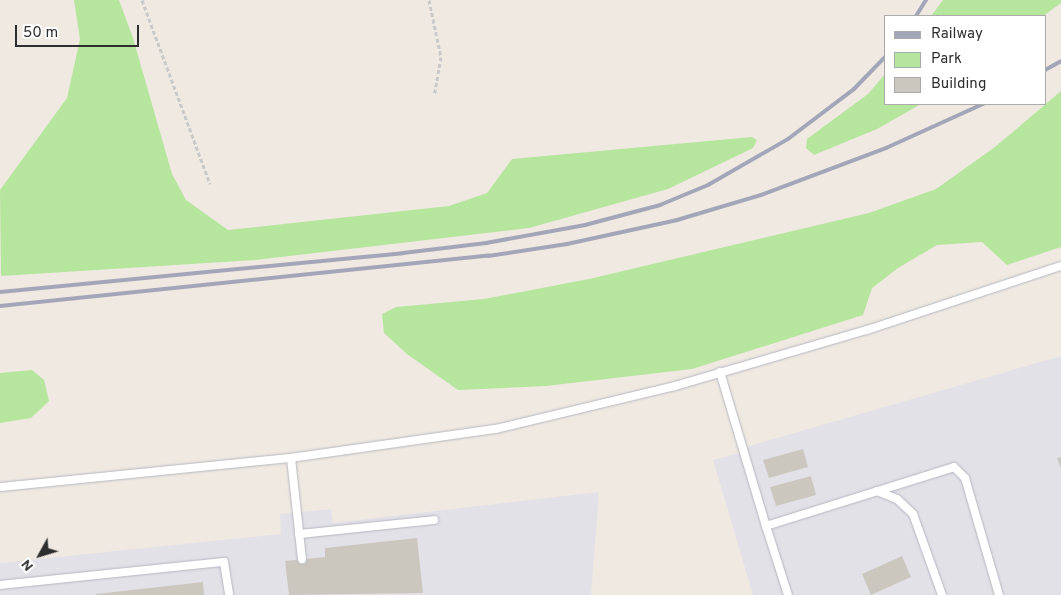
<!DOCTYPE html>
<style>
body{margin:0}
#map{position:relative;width:1061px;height:595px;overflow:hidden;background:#efe9e1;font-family:Overpass,sans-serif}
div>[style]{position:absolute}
.industrial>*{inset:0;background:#e3e1e8}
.green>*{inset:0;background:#b6e59e}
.building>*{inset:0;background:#cbc7bf}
.path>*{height:3px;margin-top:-1.5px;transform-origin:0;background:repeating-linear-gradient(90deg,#c9c9c9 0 4px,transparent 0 6.5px)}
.roads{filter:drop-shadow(0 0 1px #b4b7c1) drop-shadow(0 0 1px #b4b7c1)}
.lane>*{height:8px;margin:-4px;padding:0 4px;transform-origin:4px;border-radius:4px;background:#fff}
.rail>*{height:4px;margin:-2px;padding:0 2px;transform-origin:2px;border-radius:2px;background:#a3a6b8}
span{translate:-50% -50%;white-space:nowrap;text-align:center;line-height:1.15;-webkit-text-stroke:4px #fff;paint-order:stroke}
.legend{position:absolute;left:884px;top:15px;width:162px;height:90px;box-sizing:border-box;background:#fff;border:1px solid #ababab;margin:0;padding:6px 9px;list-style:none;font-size:15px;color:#2e2e2e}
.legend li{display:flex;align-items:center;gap:10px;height:25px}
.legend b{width:25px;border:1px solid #ababab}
.north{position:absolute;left:15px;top:530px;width:50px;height:50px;-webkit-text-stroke:4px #fff;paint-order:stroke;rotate:231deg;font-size:14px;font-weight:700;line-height:20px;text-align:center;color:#2e2e2e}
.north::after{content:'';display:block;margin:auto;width:18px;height:22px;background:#2e2e2e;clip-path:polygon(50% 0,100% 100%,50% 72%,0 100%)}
.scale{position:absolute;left:15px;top:25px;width:124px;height:22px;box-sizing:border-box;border:2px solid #2e2e2e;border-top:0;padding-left:6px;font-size:15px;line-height:18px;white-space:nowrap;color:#2e2e2e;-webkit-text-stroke:4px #fff;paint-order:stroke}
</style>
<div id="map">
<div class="industrial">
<div style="clip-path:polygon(1061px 356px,1061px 595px,753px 595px,713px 460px,747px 451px,749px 446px)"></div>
<div style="clip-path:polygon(599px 492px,591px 595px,0 595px,0 563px,281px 534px,280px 514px,331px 509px,333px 523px)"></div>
</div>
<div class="green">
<div style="clip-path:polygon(74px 0,119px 0,133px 38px,172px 174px,186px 200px,228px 230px,449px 206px,487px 193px,512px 159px,752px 137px,757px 140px,753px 148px,668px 189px,529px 228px,255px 260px,1px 276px,0 190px,67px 98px,80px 39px)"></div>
<div style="clip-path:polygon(943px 0,1061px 0,1061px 3px,1043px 16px,931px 16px)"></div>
<div style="clip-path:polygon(885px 74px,885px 104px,921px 104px,877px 129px,814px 155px,806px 148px,807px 139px,868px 94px)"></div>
<div style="clip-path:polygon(1061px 91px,1061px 247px,1007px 265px,982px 242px,937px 245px,898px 268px,872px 288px,863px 315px,692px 369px,546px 386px,458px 390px,407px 354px,384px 333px,382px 314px,396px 307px,484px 299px,589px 279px,869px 213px,936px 189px,995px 147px)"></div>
<div style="clip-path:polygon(32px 370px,44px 380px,49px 401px,31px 418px,0 423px,0 373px)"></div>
</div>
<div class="building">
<div style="clip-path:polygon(803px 449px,808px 467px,769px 478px,763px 460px)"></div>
<div style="clip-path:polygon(1061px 457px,1061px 469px,1057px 458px)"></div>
<div style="clip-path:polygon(811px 476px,816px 495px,776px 506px,770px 487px)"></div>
<div style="clip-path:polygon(417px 538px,423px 593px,289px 595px,285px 561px,325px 557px,325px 548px)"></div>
<div style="clip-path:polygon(902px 556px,911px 577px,871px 595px,862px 574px)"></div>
<div style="clip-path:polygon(203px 582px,204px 595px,96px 595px,96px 594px)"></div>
</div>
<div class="path">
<div style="left:142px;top:0;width:196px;rotate:69.7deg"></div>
<div style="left:429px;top:0;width:58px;rotate:78.1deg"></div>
<div style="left:441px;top:57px;width:39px;rotate:100deg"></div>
</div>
<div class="roads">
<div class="lane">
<div style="left:720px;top:372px;width:161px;rotate:73.4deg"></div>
<div style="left:766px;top:526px;width:197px;rotate:-17.4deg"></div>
<div style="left:954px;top:467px;width:16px;rotate:45deg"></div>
<div style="left:965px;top:478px;width:122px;rotate:73.8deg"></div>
<div style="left:291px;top:458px;width:102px;rotate:83.8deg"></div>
<div style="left:0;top:487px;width:292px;rotate:-5.7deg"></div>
<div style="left:291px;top:458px;width:207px;rotate:-8.1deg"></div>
<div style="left:496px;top:429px;width:184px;rotate:-13.5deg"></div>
<div style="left:675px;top:386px;width:200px;rotate:-16.3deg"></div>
<div style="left:867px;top:330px;width:204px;rotate:-18.3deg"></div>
<div style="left:877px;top:491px;width:22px;rotate:22deg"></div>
<div style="left:897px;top:499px;width:22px;rotate:43deg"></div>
<div style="left:913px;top:514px;width:86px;rotate:70.3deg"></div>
<div style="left:766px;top:526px;width:72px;rotate:72.3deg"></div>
<div style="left:299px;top:534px;width:136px;rotate:-5.9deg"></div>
<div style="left:0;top:585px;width:225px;rotate:-5.9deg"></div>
<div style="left:224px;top:562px;width:33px;rotate:81deg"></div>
</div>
</div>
<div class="rail">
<div style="left:916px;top:16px;width:19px;rotate:-58deg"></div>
<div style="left:1045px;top:70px;width:18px;rotate:-29deg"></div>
<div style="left:0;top:292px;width:405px;rotate:-5.5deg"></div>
<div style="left:403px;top:253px;width:84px;rotate:-6.9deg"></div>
<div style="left:486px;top:243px;width:101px;rotate:-10.3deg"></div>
<div style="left:585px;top:225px;width:78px;rotate:-14.9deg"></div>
<div style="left:660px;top:205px;width:52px;rotate:-22.6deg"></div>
<div style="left:708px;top:185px;width:92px;rotate:-29.9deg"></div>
<div style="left:788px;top:139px;width:83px;rotate:-37.1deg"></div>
<div style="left:854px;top:89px;width:45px;rotate:-45.9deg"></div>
<div style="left:0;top:306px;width:491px;rotate:-5.9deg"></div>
<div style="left:488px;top:256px;width:80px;rotate:-8.6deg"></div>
<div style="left:567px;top:244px;width:113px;rotate:-12.3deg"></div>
<div style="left:677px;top:220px;width:88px;rotate:-16.6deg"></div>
<div style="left:761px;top:195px;width:134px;rotate:-20.6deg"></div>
<div style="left:886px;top:148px;width:107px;rotate:-24.4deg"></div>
</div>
<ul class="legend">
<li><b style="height:6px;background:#a3a6b8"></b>Railway</li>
<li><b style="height:14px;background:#b6e59e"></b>Park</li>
<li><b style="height:14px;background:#cbc7bf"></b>Building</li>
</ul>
<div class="north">N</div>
<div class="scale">50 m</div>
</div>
